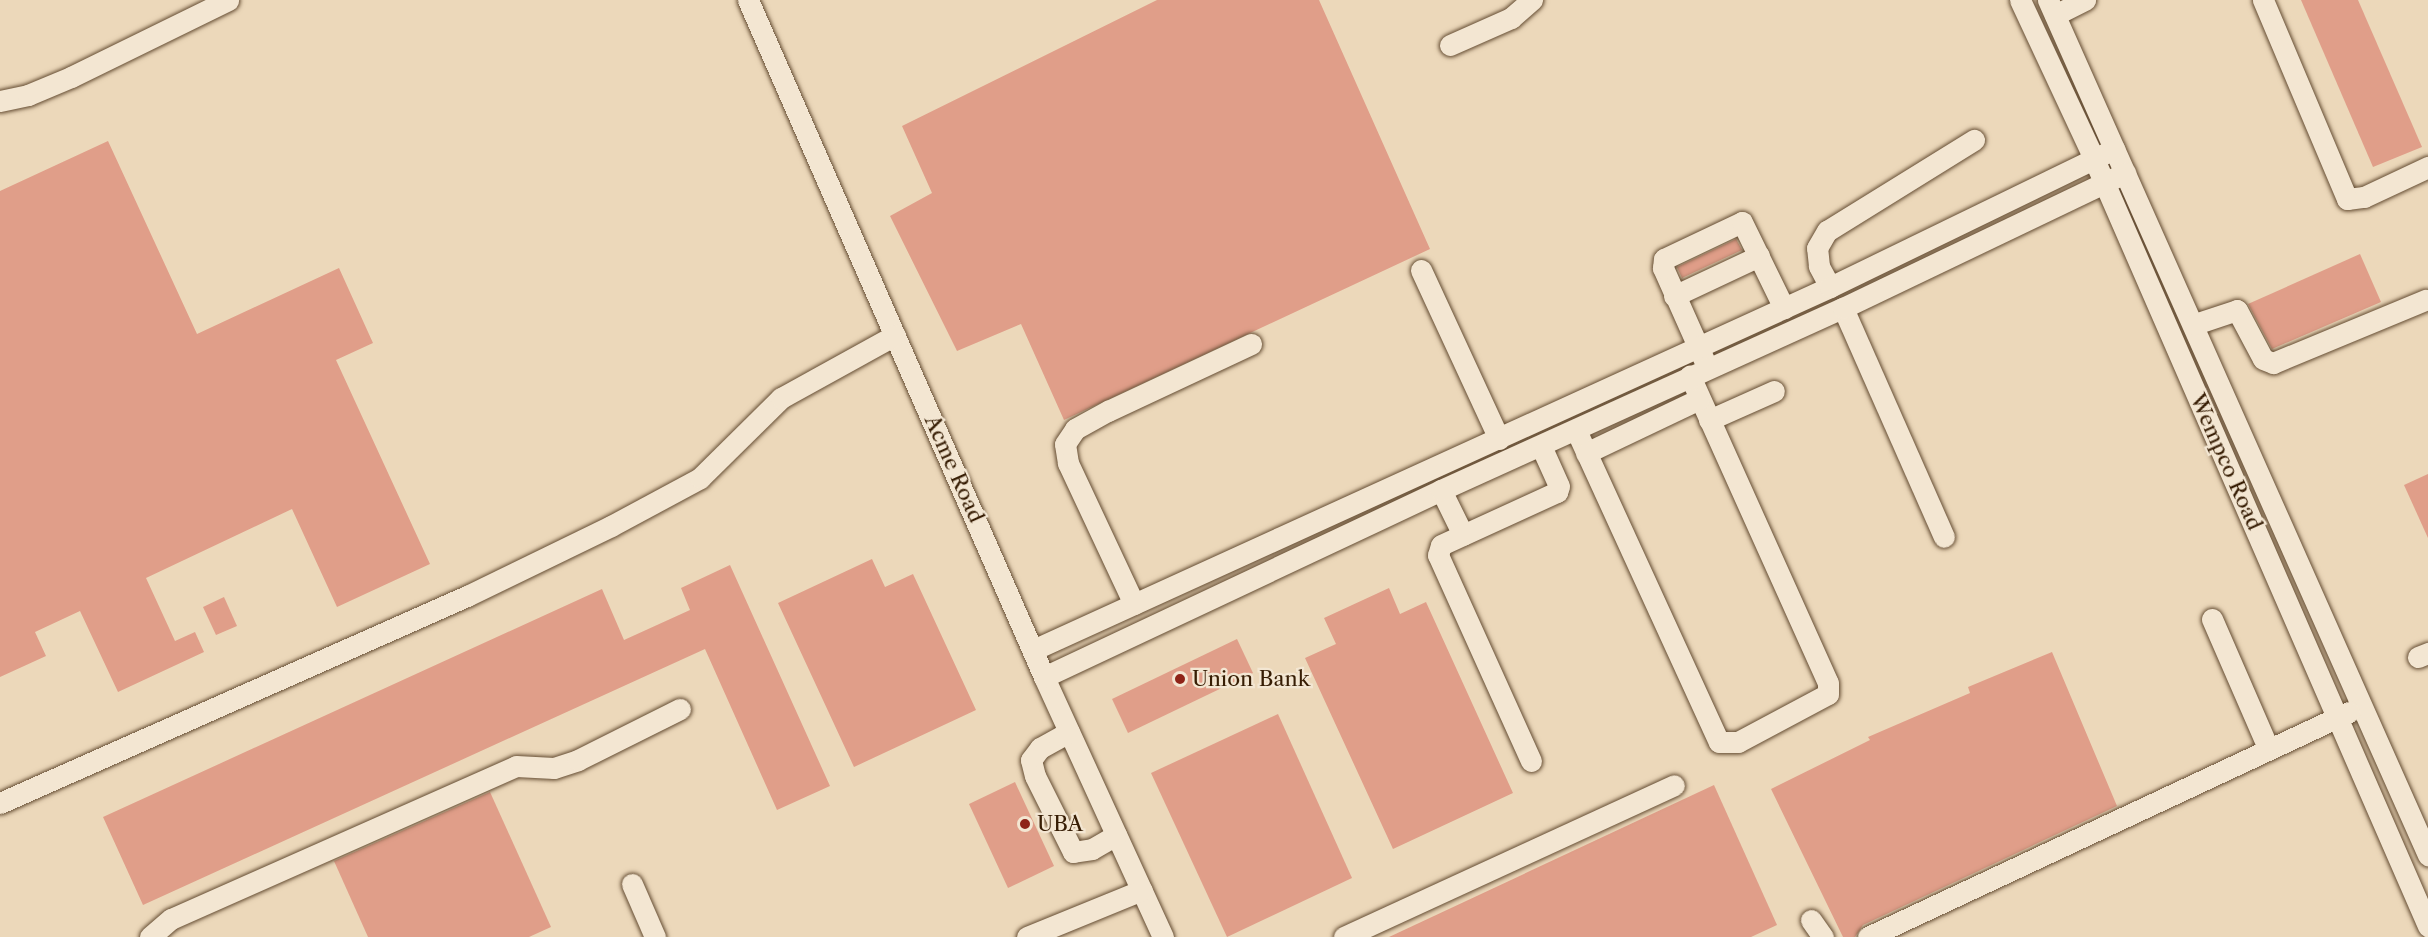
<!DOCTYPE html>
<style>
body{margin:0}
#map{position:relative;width:2428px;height:937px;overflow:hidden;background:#ecd8ba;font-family:"Libre Caslon Text",serif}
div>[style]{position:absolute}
.building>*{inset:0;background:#e09e89}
.roads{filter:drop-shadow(0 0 2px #644c32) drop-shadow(0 0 2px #644c32)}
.minor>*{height:21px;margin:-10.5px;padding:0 10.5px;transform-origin:10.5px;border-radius:10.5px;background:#f3e6d2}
.dots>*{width:16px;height:16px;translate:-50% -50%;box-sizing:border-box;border:3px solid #f3e6d2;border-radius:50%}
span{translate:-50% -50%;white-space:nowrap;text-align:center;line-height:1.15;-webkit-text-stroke:4.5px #f3e6d2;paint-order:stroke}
.street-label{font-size:21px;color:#371d04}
.poi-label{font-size:21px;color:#371d04}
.left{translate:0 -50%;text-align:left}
</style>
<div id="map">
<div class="building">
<div style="clip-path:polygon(1157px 0,1319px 0,1430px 249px,1064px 420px,1021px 324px,957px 351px,890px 216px,932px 193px,902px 126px)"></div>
<div style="clip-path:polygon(2301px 0,2358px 0,2422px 147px,2373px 167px)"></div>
<div style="clip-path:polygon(108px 141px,197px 334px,339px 268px,373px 343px,336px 360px,430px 564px,337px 607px,292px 509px,146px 578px,175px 641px,195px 632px,204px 652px,118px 692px,80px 611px,35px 632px,46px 656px,0 677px,0 191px)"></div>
<div style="clip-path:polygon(1736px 239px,1742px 250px,1682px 278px,1677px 267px)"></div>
<div style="clip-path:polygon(2360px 254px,2381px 302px,2272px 349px,2248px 304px)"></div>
<div style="clip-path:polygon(2428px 474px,2428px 538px,2404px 485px)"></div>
<div style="clip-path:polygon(872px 559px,885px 587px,913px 574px,976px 710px,854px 767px,778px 603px)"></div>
<div style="clip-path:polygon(730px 565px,830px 786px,777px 810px,705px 649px,143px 905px,103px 817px,602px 589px,624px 640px,690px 610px,681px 588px)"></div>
<div style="clip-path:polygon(1389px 588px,1400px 614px,1426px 602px,1513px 793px,1393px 849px,1305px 658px,1336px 644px,1324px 618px)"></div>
<div style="clip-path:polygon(224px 597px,237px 626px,216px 635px,203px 607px)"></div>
<div style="clip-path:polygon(1237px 639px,1253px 673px,1128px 733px,1112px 699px)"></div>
<div style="clip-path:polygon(2052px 652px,2117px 806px,1863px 925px,1855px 937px,1843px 937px,1771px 789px,1870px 740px,1868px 737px,1970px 693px,1968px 687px)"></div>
<div style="clip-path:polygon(1278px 714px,1352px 878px,1227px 937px,1151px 773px)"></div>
<div style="clip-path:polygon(1015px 782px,1054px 866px,1008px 888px,969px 804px)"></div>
<div style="clip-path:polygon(1714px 785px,1777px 925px,1751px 937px,1389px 937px)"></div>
<div style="clip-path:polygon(490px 792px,551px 927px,529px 937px,368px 937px,334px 861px)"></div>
</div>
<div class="roads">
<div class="minor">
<div style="left:748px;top:0;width:739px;rotate:66.38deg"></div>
<div style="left:1044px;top:677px;width:286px;rotate:65.4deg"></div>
<div style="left:2020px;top:0;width:175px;rotate:65deg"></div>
<div style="left:2094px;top:159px;width:837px;rotate:66.47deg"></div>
<div style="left:2048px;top:0;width:936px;rotate:66.04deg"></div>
<div style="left:2263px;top:0;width:216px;rotate:67.1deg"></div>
<div style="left:2347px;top:199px;width:17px;rotate:-7deg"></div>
<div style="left:2364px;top:197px;width:71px;rotate:-25.1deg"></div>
<div style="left:2055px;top:15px;width:34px;rotate:-27deg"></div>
<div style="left:1450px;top:45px;width:67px;rotate:-23.9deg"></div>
<div style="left:1511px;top:18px;width:28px;rotate:-41deg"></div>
<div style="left:0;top:101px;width:29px;rotate:-12deg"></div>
<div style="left:28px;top:95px;width:47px;rotate:-22.7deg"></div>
<div style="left:71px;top:77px;width:175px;rotate:-26.1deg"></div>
<div style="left:1421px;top:270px;width:186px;rotate:65.2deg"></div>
<div style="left:1830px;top:287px;width:24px;rotate:-118deg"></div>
<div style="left:1819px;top:266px;width:18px;rotate:-96deg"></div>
<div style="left:1817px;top:248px;width:20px;rotate:-60deg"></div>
<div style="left:1827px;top:231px;width:173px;rotate:-31.8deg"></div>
<div style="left:1674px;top:296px;width:94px;rotate:-25.2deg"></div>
<div style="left:1843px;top:308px;width:250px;rotate:66.2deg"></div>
<div style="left:2195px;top:324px;width:44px;rotate:-18.4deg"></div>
<div style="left:2237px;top:310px;width:55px;rotate:62deg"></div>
<div style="left:2263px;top:359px;width:11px;rotate:22deg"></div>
<div style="left:2273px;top:363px;width:165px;rotate:-22.5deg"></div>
<div style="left:1704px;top:360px;width:101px;rotate:-114deg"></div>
<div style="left:1663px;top:268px;width:9px;rotate:-84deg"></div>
<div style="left:1664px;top:259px;width:86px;rotate:-25.4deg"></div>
<div style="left:1742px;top:222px;width:96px;rotate:64deg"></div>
<div style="left:1709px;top:420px;width:71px;rotate:-24deg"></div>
<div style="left:1576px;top:430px;width:343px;rotate:65.4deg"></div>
<div style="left:1719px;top:742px;width:19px"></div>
<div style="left:1738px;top:742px;width:102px;rotate:-28.1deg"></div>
<div style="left:1828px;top:694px;width:11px;rotate:-90deg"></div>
<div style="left:1828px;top:683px;width:337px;rotate:-114.2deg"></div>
<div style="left:1586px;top:453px;width:125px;rotate:-25.5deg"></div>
<div style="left:1441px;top:490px;width:50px;rotate:63.9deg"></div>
<div style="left:1134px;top:604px;width:156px;rotate:-115.1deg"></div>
<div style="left:1068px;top:463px;width:19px;rotate:-99deg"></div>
<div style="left:1065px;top:444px;width:18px;rotate:-56deg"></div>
<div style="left:1075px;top:429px;width:38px;rotate:-29deg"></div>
<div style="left:1108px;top:411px;width:158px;rotate:-25.1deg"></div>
<div style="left:2212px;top:619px;width:141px;rotate:66.5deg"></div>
<div style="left:1033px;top:650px;width:876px;rotate:-24.49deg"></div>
<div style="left:1830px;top:287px;width:316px;rotate:-25.9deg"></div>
<div style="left:2418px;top:657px;width:11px;rotate:-22deg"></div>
<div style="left:1044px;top:677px;width:439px;rotate:-25.2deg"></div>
<div style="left:1441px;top:490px;width:441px;rotate:-24.4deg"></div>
<div style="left:1843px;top:308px;width:313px;rotate:-25.6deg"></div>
<div style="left:1069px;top:732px;width:33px;rotate:151deg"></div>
<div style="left:1040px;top:748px;width:15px;rotate:127deg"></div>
<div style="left:1031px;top:760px;width:16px;rotate:76deg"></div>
<div style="left:1035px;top:776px;width:85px;rotate:63.4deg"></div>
<div style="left:1073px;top:852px;width:19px;rotate:-9deg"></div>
<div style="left:1092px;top:849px;width:28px;rotate:-30deg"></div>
<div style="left:1531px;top:761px;width:226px;rotate:-114.3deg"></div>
<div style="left:1438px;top:555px;width:10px;rotate:-73deg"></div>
<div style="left:1441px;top:545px;width:128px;rotate:-24.6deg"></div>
<div style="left:1557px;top:492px;width:6px;rotate:-72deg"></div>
<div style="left:1559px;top:486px;width:44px;rotate:-114.2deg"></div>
<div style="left:0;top:803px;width:511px;rotate:-23.91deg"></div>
<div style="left:467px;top:596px;width:160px;rotate:-25.9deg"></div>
<div style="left:611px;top:526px;width:101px;rotate:-28.3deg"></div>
<div style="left:700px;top:478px;width:114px;rotate:-44.6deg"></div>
<div style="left:781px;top:398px;width:130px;rotate:-28.9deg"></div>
<div style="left:632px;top:884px;width:58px;rotate:66.5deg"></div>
<div style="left:1811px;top:920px;width:21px;rotate:55deg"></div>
<div style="left:150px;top:937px;width:28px;rotate:-41deg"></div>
<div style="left:171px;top:919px;width:377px;rotate:-23.9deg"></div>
<div style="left:516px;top:766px;width:38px;rotate:3deg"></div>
<div style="left:554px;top:768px;width:25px;rotate:-18deg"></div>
<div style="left:578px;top:760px;width:114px;rotate:-26.6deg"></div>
<div style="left:1027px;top:937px;width:124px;rotate:-22.2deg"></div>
<div style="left:1344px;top:937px;width:363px;rotate:-24.7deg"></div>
<div style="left:1868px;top:937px;width:531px;rotate:-25.07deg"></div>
</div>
</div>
<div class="dots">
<div style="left:1180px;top:679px;background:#8f2418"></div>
<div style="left:1025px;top:824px;background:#8f2418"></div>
</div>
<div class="street-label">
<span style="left:2226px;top:462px;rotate:66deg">Wempco Road</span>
<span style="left:954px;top:469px;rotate:66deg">Acme Road</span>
</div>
<div class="poi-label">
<span class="left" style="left:1192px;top:679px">Union Bank</span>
<span class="left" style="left:1037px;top:824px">UBA</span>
</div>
</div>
